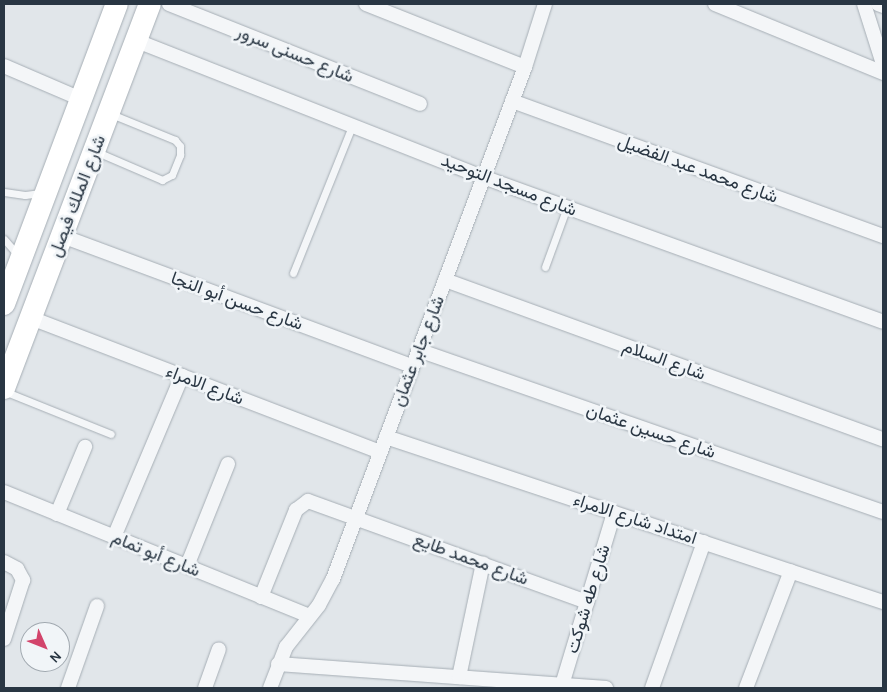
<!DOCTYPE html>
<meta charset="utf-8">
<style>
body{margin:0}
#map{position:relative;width:887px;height:692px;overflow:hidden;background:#e1e6ea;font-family:Karla,Vazirmatn,sans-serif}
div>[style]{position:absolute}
.roads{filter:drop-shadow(0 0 1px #a6aeb5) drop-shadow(0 0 1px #a6aeb5)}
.service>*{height:7px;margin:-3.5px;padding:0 3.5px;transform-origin:3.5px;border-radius:3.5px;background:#f4f6f8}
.minor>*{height:14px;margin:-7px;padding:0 7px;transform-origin:7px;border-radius:7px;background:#f4f6f8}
.primary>*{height:22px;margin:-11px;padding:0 11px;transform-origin:11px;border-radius:11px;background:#fff}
span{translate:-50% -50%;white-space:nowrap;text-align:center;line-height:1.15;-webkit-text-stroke:5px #f1f5f8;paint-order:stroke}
.street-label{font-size:18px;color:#293643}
.frame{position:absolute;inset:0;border:5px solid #293643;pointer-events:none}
.north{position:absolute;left:20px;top:622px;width:50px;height:50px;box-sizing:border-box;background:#f1f5f8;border:1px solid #a1a9b0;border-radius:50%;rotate:134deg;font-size:14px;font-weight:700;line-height:20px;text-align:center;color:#293643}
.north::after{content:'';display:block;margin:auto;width:18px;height:22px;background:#d2446b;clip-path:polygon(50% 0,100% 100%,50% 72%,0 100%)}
</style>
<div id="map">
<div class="roads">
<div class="service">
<div style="left:97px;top:152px;width:71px;rotate:23.3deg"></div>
<div style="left:162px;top:180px;width:11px;rotate:-27deg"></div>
<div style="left:172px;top:175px;width:22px;rotate:-68deg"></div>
<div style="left:180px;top:155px;width:9px;rotate:-90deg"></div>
<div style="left:180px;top:146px;width:8px;rotate:-130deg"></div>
<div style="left:175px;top:140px;width:69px;rotate:-157.9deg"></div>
<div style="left:4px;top:192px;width:21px;rotate:8deg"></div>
<div style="left:25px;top:195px;width:16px;rotate:-7deg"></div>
<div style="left:4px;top:239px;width:21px;rotate:49deg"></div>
<div style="left:545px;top:267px;width:64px;rotate:-69.9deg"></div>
<div style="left:293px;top:273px;width:161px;rotate:-68.1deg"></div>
<div style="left:4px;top:391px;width:115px;rotate:21.9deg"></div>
</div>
<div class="minor">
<div style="left:169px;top:4px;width:270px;rotate:21.7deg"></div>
<div style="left:366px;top:4px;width:171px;rotate:21.6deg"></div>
<div style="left:715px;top:4px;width:182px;rotate:22.3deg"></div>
<div style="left:864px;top:4px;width:63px;rotate:72.4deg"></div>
<div style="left:878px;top:4px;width:5px;rotate:22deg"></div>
<div style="left:137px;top:41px;width:372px;rotate:21.5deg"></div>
<div style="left:483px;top:177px;width:425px;rotate:19.9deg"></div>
<div style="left:4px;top:66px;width:84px;rotate:23.2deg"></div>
<div style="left:512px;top:101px;width:395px;rotate:20deg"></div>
<div style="left:62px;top:236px;width:373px;rotate:20.4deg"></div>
<div style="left:445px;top:280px;width:466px;rotate:20deg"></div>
<div style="left:31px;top:318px;width:374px;rotate:21deg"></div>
<div style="left:418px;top:350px;width:492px;rotate:19.2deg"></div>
<div style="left:386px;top:437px;width:524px;rotate:18.37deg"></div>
<div style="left:4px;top:492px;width:329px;rotate:22.1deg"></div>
<div style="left:57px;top:514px;width:73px;rotate:-67.3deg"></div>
<div style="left:114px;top:537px;width:175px;rotate:-67.1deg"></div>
<div style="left:4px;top:562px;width:15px;rotate:28deg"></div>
<div style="left:17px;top:569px;width:13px;rotate:61deg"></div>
<div style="left:23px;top:580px;width:62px;rotate:107.9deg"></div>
<div style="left:187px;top:566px;width:110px;rotate:-68.1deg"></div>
<div style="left:261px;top:597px;width:94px;rotate:-68.1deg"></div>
<div style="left:296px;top:510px;width:15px;rotate:-37deg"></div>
<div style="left:308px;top:501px;width:297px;rotate:19.9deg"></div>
<div style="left:278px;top:664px;width:329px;rotate:4.2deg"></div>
<div style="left:459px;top:677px;width:116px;rotate:-78.1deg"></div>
<div style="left:562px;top:685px;width:180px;rotate:-73.2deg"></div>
<div style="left:68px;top:688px;width:87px;rotate:-70.5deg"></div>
<div style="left:205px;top:688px;width:41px;rotate:-70.3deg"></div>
<div style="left:270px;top:688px;width:44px;rotate:-68.7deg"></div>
<div style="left:286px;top:647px;width:53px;rotate:-51.8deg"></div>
<div style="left:319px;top:605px;width:30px;rotate:-62deg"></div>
<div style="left:333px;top:579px;width:547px;rotate:-69.44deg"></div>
<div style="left:525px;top:67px;width:66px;rotate:-72.4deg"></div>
<div style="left:652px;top:688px;width:155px;rotate:-70.4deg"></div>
<div style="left:746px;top:688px;width:125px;rotate:-69deg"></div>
</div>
<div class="primary">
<div style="left:4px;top:304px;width:321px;rotate:-69.4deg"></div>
<div style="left:4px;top:388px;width:411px;rotate:-69.2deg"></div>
</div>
</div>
<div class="street-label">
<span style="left:295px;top:54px;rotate:22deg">شارع حسنى سرور</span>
<span style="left:698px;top:169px;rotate:20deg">شارع محمد عبد الفضيل</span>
<span style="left:509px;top:185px;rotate:21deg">شارع مسجد التوحيد</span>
<span style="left:77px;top:196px;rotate:-69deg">شارع الملك فيصل</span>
<span style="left:237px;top:301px;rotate:20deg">شارع حسن أبو النجا</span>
<span style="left:418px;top:351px;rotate:-69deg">شارع جابر عثمان</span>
<span style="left:664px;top:360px;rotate:20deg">شارع السلام</span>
<span style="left:205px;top:385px;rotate:21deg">شارع الامراء</span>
<span style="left:651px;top:431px;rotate:19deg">شارع حسين عثمان</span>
<span style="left:635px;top:519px;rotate:18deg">امتداد شارع الامراء</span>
<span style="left:156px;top:554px;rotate:22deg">شارع أبو تمام</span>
<span style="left:471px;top:559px;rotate:20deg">شارع محمد طايع</span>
<span style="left:588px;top:599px;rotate:-73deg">شارع طه شوكت</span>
</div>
<div class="frame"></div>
<div class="north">N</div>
</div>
